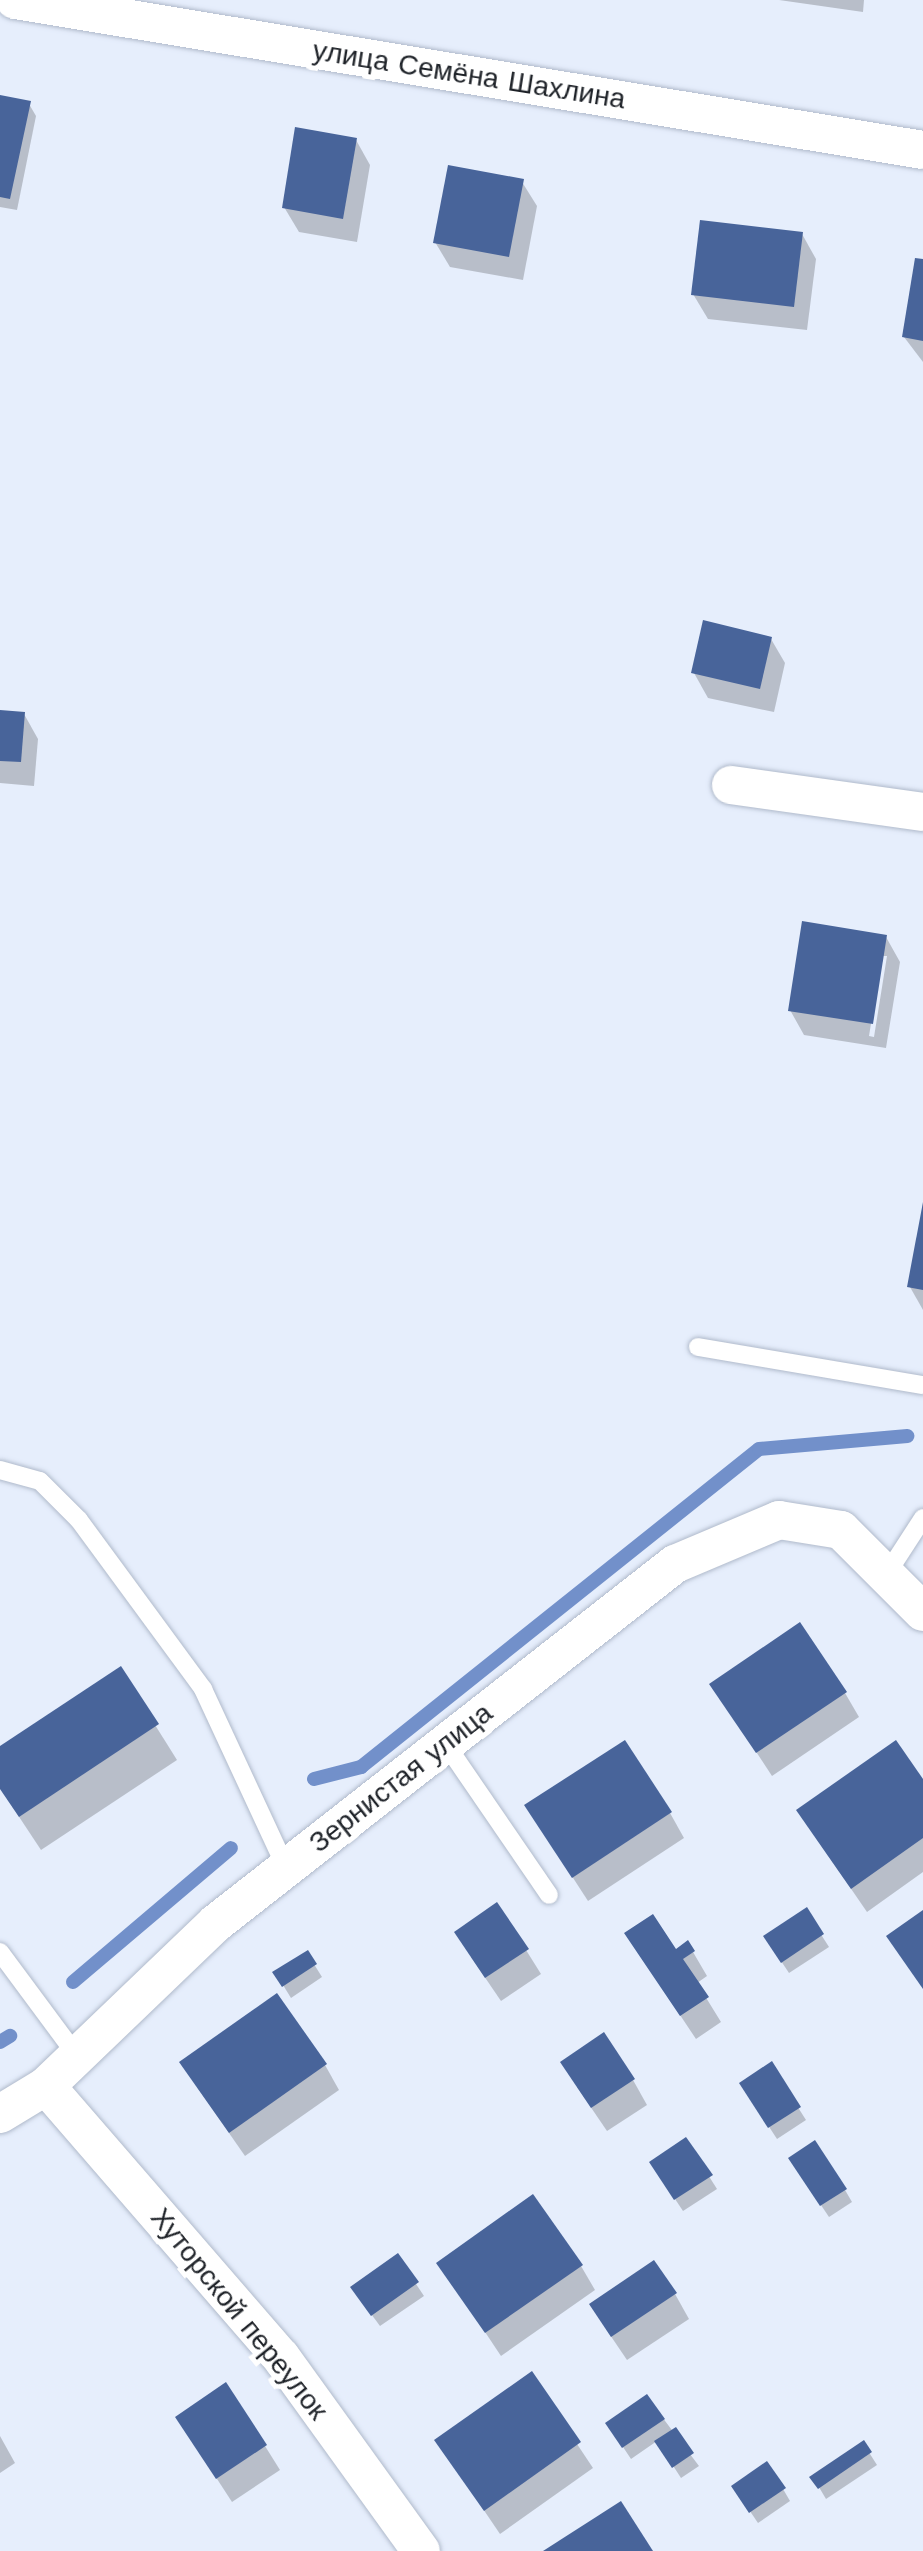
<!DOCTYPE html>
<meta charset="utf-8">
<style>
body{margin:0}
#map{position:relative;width:923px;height:2551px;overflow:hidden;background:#e6eefc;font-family:"Work Sans",sans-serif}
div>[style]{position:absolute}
.shadow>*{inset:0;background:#0003}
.stream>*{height:14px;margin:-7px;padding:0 7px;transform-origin:7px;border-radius:7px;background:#7290ca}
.building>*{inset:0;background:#48649a}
.roads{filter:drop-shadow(0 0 2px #b0bacb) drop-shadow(0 0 2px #b0bacb)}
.lane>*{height:18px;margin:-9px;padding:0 9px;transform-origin:9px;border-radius:9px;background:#fff}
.street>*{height:38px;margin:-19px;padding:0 19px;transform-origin:19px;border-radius:19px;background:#fff}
span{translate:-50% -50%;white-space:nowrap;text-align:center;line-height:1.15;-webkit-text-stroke:10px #fff;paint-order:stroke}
.street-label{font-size:28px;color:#1e2228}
</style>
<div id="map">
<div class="shadow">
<div style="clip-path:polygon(779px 0,864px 0,863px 12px)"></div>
<div style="clip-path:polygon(0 98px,29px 104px,36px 116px,17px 210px,0 207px)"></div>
<div style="clip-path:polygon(356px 140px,370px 165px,357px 242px,299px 232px,284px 207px)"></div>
<div style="clip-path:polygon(522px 182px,537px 206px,523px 280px,450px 267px,435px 242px)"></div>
<div style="clip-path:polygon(802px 234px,816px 259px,807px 330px,708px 319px,693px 294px)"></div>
<div style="clip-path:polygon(923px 262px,923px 362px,904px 337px)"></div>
<div style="clip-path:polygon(771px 639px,785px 663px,774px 712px,708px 698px,694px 673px)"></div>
<div style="clip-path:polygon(0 712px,24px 714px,38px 739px,34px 786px,0 783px)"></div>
<div style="clip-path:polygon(evenodd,886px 937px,900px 962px,886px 1048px,804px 1035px,790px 1010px,886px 937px,882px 956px,887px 956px,874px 1037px,869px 1036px,882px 956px)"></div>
<div style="clip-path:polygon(923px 1204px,923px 1310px,910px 1287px)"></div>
<div style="clip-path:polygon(120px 1669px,177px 1760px,41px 1850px,0 1788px,0 1749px)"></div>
<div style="clip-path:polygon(712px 1685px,845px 1693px,859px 1717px,772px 1776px)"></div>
<div style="clip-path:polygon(923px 1784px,923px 1872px,867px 1912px,814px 1835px)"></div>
<div style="clip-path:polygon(670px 1813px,684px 1838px,588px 1901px,542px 1830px)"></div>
<div style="clip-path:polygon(806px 1911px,829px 1947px,789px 1973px,773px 1949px)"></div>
<div style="clip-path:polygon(526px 1950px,541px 1974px,501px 2001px,471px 1957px)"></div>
<div style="clip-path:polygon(693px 1952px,707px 1976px,697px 1983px,721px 2022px,696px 2039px,642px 1958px)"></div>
<div style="clip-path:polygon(307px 1953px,322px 1977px,291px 1998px,283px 1985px)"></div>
<div style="clip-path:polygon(325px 2065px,339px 2090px,245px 2156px,197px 2087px)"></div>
<div style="clip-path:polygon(771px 2065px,806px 2120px,777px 2139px,749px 2096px)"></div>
<div style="clip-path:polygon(633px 2080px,647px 2105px,607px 2131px,577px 2087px)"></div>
<div style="clip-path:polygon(686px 2140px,717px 2189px,683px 2211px,659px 2175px)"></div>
<div style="clip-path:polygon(798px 2171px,845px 2190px,852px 2202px,829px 2217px)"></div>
<div style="clip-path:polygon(398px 2257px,424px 2296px,380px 2326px,360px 2299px)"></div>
<div style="clip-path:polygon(439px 2263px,581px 2266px,595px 2290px,501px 2356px)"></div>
<div style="clip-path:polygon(675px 2294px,689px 2319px,627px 2360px,606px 2329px)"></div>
<div style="clip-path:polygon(531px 2375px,593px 2468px,500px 2534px,437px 2441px)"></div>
<div style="clip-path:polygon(647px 2397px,699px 2466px,681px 2478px,657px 2441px,631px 2459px,615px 2435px)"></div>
<div style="clip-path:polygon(0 2436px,15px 2463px,0 2473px)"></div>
<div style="clip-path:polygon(193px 2442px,265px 2446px,280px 2470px,232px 2502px)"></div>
<div style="clip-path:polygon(863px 2443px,877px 2465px,826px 2499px,813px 2477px)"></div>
<div style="clip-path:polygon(783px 2489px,790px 2501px,758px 2523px,741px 2498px)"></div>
</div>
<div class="stream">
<div style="left:314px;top:1779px;width:49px;rotate:-14.3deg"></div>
<div style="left:361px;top:1767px;width:509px;rotate:-38.62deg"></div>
<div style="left:759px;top:1449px;width:149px;rotate:-5deg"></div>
<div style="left:73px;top:1982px;width:207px;rotate:-40.3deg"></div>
<div style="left:0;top:2042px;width:12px;rotate:-31deg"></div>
</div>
<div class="building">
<div style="clip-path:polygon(0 95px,31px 101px,10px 199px,0 197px)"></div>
<div style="clip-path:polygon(295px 127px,357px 138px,343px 219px,282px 208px)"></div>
<div style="clip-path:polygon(448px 165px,524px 179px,509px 257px,433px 243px)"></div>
<div style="clip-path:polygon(700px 220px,803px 232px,794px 307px,691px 295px)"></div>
<div style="clip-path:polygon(915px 258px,923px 259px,923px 341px,902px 337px)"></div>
<div style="clip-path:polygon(703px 620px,772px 637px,760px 689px,691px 673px)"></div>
<div style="clip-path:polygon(0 710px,25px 712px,21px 762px,0 761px)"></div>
<div style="clip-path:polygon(802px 921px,887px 935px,873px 1024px,788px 1011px)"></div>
<div style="clip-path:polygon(923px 1202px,923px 1290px,907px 1287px)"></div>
<div style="clip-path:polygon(800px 1622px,847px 1692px,756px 1753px,709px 1684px)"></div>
<div style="clip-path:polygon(121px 1666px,159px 1724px,19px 1817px,0 1789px,0 1746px)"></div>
<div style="clip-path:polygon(625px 1740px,672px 1812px,572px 1878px,524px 1805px)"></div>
<div style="clip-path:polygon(896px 1740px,923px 1779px,923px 1838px,851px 1889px,796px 1810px)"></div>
<div style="clip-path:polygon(497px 1902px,529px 1949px,485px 1978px,454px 1932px)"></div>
<div style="clip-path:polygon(807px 1907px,824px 1934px,781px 1963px,763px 1936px)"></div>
<div style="clip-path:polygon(923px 1910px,923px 1989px,886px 1936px)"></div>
<div style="clip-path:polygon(653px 1914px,676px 1949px,688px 1940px,695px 1951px,683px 1959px,709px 1997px,680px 2016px,624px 1933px)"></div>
<div style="clip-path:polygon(308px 1950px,317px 1964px,282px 1987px,272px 1972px)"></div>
<div style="clip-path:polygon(277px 1993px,327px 2064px,229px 2133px,179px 2062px)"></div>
<div style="clip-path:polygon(604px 2032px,635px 2079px,591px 2108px,560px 2062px)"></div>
<div style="clip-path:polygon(772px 2061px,801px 2107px,768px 2128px,739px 2083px)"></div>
<div style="clip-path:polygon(686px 2137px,713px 2175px,674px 2200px,649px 2162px)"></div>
<div style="clip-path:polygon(815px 2140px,847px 2189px,820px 2206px,788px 2158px)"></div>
<div style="clip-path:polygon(533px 2194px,583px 2265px,485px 2333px,436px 2263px)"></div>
<div style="clip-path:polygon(398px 2253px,419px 2282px,371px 2316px,350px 2287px)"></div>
<div style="clip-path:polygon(654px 2260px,677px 2293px,611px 2337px,589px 2304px)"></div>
<div style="clip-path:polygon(532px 2371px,581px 2442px,484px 2511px,434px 2440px)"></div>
<div style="clip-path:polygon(226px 2382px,267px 2445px,216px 2479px,175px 2417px)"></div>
<div style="clip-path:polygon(647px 2394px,665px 2419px,622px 2448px,605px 2423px)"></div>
<div style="clip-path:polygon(676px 2427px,694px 2453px,672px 2468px,654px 2441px)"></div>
<div style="clip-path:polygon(864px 2440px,872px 2452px,818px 2489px,809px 2477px)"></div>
<div style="clip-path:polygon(767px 2461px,786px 2488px,749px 2513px,731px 2486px)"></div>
<div style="clip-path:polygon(621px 2501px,653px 2551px,543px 2551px)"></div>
</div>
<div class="roads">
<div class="lane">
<div style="left:698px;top:1347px;width:228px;rotate:9.6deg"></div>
<div style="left:0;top:1470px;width:41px;rotate:15.4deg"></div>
<div style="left:40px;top:1481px;width:55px;rotate:45deg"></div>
<div style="left:79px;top:1520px;width:210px;rotate:53.7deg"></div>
<div style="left:203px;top:1689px;width:197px;rotate:65.1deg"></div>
<div style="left:886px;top:1575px;width:68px;rotate:-57deg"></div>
<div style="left:445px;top:1743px;width:184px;rotate:55.6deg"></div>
<div style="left:0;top:1952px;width:129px;rotate:53.5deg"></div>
</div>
<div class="street">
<div style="left:15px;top:0;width:920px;rotate:9.38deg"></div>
<div style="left:731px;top:785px;width:194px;rotate:8deg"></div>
<div style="left:46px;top:2086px;width:359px;rotate:49.1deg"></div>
<div style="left:281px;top:2357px;width:239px;rotate:54.2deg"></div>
<div style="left:0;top:2114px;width:54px;rotate:-31.3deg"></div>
<div style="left:46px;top:2086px;width:236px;rotate:-43.8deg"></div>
<div style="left:216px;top:1923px;width:583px;rotate:-38.03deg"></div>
<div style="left:675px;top:1564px;width:113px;rotate:-22.9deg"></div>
<div style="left:779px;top:1520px;width:63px;rotate:9.2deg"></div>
<div style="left:841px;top:1530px;width:116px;rotate:45deg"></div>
</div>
</div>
<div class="street-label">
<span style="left:469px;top:75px;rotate:9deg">улица Семёна Шахлина</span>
<span style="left:401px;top:1778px;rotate:-38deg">Зернистая улица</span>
<span style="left:239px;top:2314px;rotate:51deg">Хуторской переулок</span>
</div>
</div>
